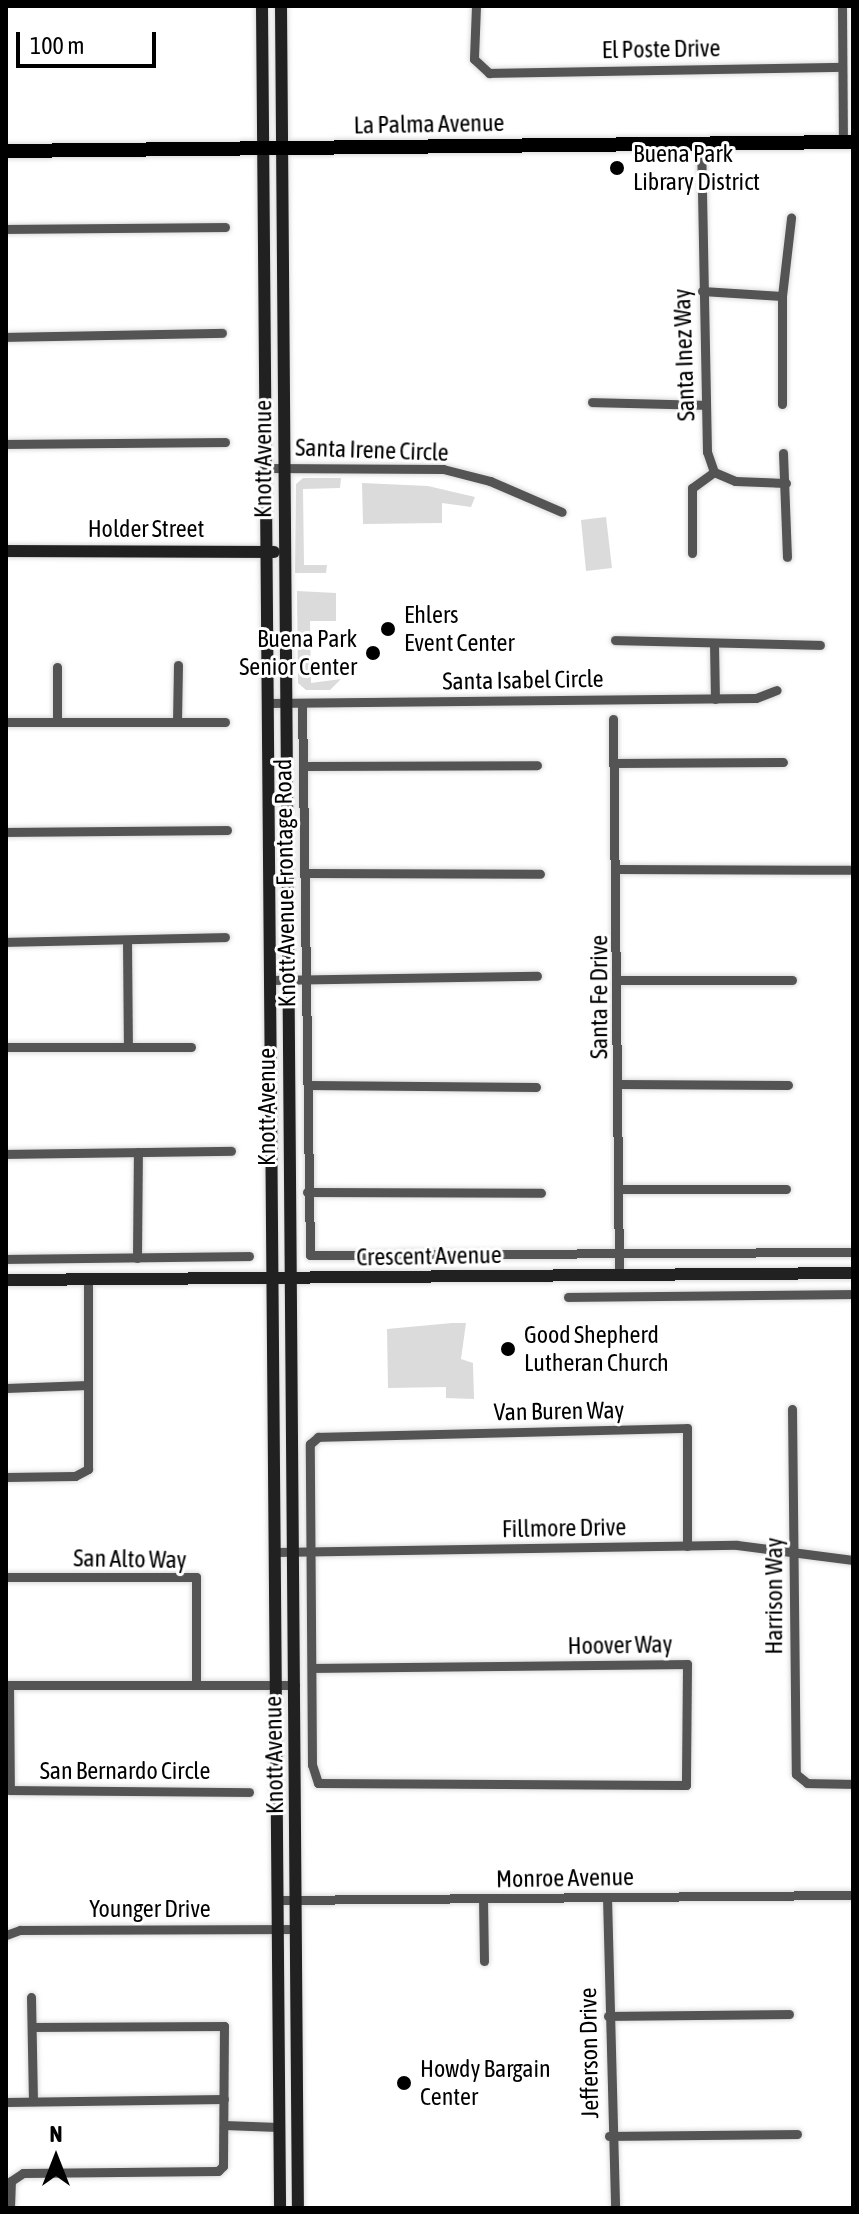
<!DOCTYPE html>
<style>
body{margin:0}
#map{position:relative;width:859px;height:2214px;overflow:hidden;background:#fff;font-family:"Asap Condensed",sans-serif}
div>[style]{position:absolute}
.green>*{inset:0;background:#dbdbdb}
.roads{filter:drop-shadow(0 0 2px #dbdbdb) drop-shadow(0 0 2px #dbdbdb)}
.street>*{height:9px;margin:-4.5px;padding:0 4.5px;transform-origin:4.5px;border-radius:4.5px;background:#545454}
.secondary>*{height:12px;margin:-6px;padding:0 6px;transform-origin:6px;border-radius:6px;background:#212121}
.primary>*{height:14px;margin:-7px;padding:0 7px;transform-origin:7px;border-radius:7px;background:#000}
.dots>*{width:22px;height:22px;translate:-50% -50%;box-sizing:border-box;border:4px solid #fff;border-radius:50%}
span{translate:-50% -50%;white-space:nowrap;text-align:center;line-height:1.15;-webkit-text-stroke:6px #fff;paint-order:stroke}
.street-label{font-size:24px;color:#000}
.poi-label{font-size:24px;color:#000}
.left{translate:0 -50%;text-align:left}
.right{translate:-100% -50%;text-align:right}
.frame{position:absolute;inset:0;border:8px solid #000;pointer-events:none}
.north{position:absolute;left:16px;top:2118px;width:80px;height:80px;-webkit-text-stroke:6px #fff;paint-order:stroke;rotate:0deg;font-size:22px;font-weight:700;line-height:32px;text-align:center;color:#000}
.north::after{content:'';display:block;margin:auto;width:28px;height:36px;background:#000;clip-path:polygon(50% 0,100% 100%,50% 72%,0 100%)}
.scale{position:absolute;left:16px;top:32px;width:140px;height:36px;box-sizing:border-box;border:4px solid #000;border-top:0;padding-left:10px;font-size:24px;line-height:28px;white-space:nowrap;color:#000;-webkit-text-stroke:6px #fff;paint-order:stroke}
</style>
<div id="map">
<div class="green">
<div style="clip-path:polygon(303px 478px,341px 478px,340px 488px,303px 489px,304px 565px,327px 565px,326px 573px,295px 573px,296px 484px)"></div>
<div style="clip-path:polygon(362px 483px,428px 486px,475px 497px,471px 507px,442px 503px,442px 523px,363px 524px)"></div>
<div style="clip-path:polygon(606px 517px,612px 568px,586px 571px,581px 520px)"></div>
<div style="clip-path:polygon(297px 591px,336px 593px,336px 621px,310px 621px,311px 683px,341px 679px,330px 690px,306px 690px,298px 683px)"></div>
<div style="clip-path:polygon(452px 1323px,466px 1323px,461px 1359px,473px 1363px,474px 1399px,446px 1398px,446px 1387px,388px 1388px,387px 1329px)"></div>
</div>
<div class="roads">
<div class="street">
<div style="left:476px;top:6px;width:53px;rotate:92.2deg"></div>
<div style="left:474px;top:59px;width:21px;rotate:43deg"></div>
<div style="left:489px;top:73px;width:353px;rotate:-1deg"></div>
<div style="left:842px;top:6px;width:136px;rotate:89.6deg"></div>
<div style="left:6px;top:229px;width:219px;rotate:-0.5deg"></div>
<div style="left:702px;top:291px;width:80px;rotate:3.6deg"></div>
<div style="left:6px;top:337px;width:216px;rotate:-1.1deg"></div>
<div style="left:592px;top:402px;width:114px;rotate:1.5deg"></div>
<div style="left:782px;top:404px;width:108px;rotate:-90deg"></div>
<div style="left:782px;top:296px;width:79px;rotate:-83.4deg"></div>
<div style="left:6px;top:444px;width:219px;rotate:-0.5deg"></div>
<div style="left:783px;top:453px;width:104px;rotate:87.8deg"></div>
<div style="left:268px;top:468px;width:175px;rotate:0.3deg"></div>
<div style="left:443px;top:469px;width:49px;rotate:14.3deg"></div>
<div style="left:490px;top:481px;width:78px;rotate:23.3deg"></div>
<div style="left:714px;top:472px;width:23px;rotate:23deg"></div>
<div style="left:735px;top:481px;width:51px;rotate:2.2deg"></div>
<div style="left:692px;top:553px;width:65px;rotate:-90deg"></div>
<div style="left:692px;top:488px;width:27px;rotate:-36deg"></div>
<div style="left:714px;top:472px;width:21px;rotate:-109deg"></div>
<div style="left:707px;top:452px;width:308px;rotate:-91.1deg"></div>
<div style="left:615px;top:640px;width:205px;rotate:1.4deg"></div>
<div style="left:714px;top:643px;width:56px;rotate:89deg"></div>
<div style="left:57px;top:667px;width:55px;rotate:90deg"></div>
<div style="left:268px;top:703px;width:488px;rotate:-0.6deg"></div>
<div style="left:756px;top:698px;width:22px;rotate:-21deg"></div>
<div style="left:302px;top:703px;width:552px;rotate:89.17deg"></div>
<div style="left:310px;top:1255px;width:543px;rotate:-0.32deg"></div>
<div style="left:613px;top:719px;width:556px;rotate:89.38deg"></div>
<div style="left:6px;top:722px;width:219px"></div>
<div style="left:177px;top:722px;width:57px;rotate:-89deg"></div>
<div style="left:614px;top:763px;width:169px;rotate:-0.3deg"></div>
<div style="left:303px;top:766px;width:234px;rotate:-0.2deg"></div>
<div style="left:6px;top:832px;width:221px;rotate:-0.5deg"></div>
<div style="left:617px;top:869px;width:236px;rotate:0.2deg"></div>
<div style="left:305px;top:873px;width:235px;rotate:0.2deg"></div>
<div style="left:127px;top:940px;width:105px;rotate:89.5deg"></div>
<div style="left:6px;top:942px;width:219px;rotate:-1.3deg"></div>
<div style="left:271px;top:980px;width:266px;rotate:-0.9deg"></div>
<div style="left:620px;top:980px;width:172px"></div>
<div style="left:6px;top:1047px;width:185px"></div>
<div style="left:619px;top:1084px;width:169px;rotate:0.3deg"></div>
<div style="left:308px;top:1085px;width:228px;rotate:0.5deg"></div>
<div style="left:6px;top:1154px;width:225px;rotate:-0.8deg"></div>
<div style="left:618px;top:1189px;width:168px"></div>
<div style="left:307px;top:1192px;width:234px;rotate:0.2deg"></div>
<div style="left:137px;top:1258px;width:106px;rotate:-89.5deg"></div>
<div style="left:6px;top:1259px;width:243px;rotate:-0.7deg"></div>
<div style="left:568px;top:1297px;width:285px;rotate:-0.6deg"></div>
<div style="left:6px;top:1388px;width:82px;rotate:-2.1deg"></div>
<div style="left:792px;top:1409px;width:365px;rotate:89.4deg"></div>
<div style="left:796px;top:1774px;width:14px;rotate:39deg"></div>
<div style="left:807px;top:1783px;width:46px;rotate:1.2deg"></div>
<div style="left:6px;top:1477px;width:69px;rotate:-0.8deg"></div>
<div style="left:75px;top:1476px;width:15px;rotate:-28deg"></div>
<div style="left:88px;top:1469px;width:190px;rotate:-90deg"></div>
<div style="left:276px;top:1552px;width:461px;rotate:-0.9deg"></div>
<div style="left:737px;top:1545px;width:117px;rotate:7.4deg"></div>
<div style="left:6px;top:1577px;width:190px"></div>
<div style="left:196px;top:1577px;width:108px;rotate:90deg"></div>
<div style="left:313px;top:1668px;width:374px;rotate:-0.6deg"></div>
<div style="left:687px;top:1664px;width:121px;rotate:90.5deg"></div>
<div style="left:686px;top:1785px;width:368px;rotate:-179.7deg"></div>
<div style="left:318px;top:1783px;width:19px;rotate:-108deg"></div>
<div style="left:312px;top:1765px;width:321px;rotate:-90.4deg"></div>
<div style="left:310px;top:1444px;width:11px;rotate:-41deg"></div>
<div style="left:318px;top:1437px;width:369px;rotate:-1.4deg"></div>
<div style="left:687px;top:1428px;width:118px;rotate:90deg"></div>
<div style="left:6px;top:1685px;width:289px"></div>
<div style="left:9px;top:1685px;width:105px;rotate:89.5deg"></div>
<div style="left:10px;top:1790px;width:239px;rotate:0.5deg"></div>
<div style="left:607px;top:1897px;width:311px;rotate:88.5deg"></div>
<div style="left:483px;top:1898px;width:63px;rotate:89.1deg"></div>
<div style="left:278px;top:1900px;width:575px;rotate:-0.5deg"></div>
<div style="left:6px;top:1935px;width:15px;rotate:-20deg"></div>
<div style="left:20px;top:1930px;width:276px;rotate:-0.2deg"></div>
<div style="left:31px;top:1997px;width:104px;rotate:88.9deg"></div>
<div style="left:608px;top:2016px;width:181px;rotate:-0.6deg"></div>
<div style="left:6px;top:2102px;width:218px;rotate:-0.8deg"></div>
<div style="left:224px;top:2125px;width:54px;rotate:2.1deg"></div>
<div style="left:609px;top:2136px;width:188px;rotate:-0.6deg"></div>
<div style="left:10px;top:2208px;width:27px;rotate:-88deg"></div>
<div style="left:11px;top:2181px;width:14px;rotate:-34deg"></div>
<div style="left:23px;top:2173px;width:195px;rotate:-0.6deg"></div>
<div style="left:218px;top:2171px;width:7px;rotate:-45deg"></div>
<div style="left:223px;top:2166px;width:140px;rotate:-89.6deg"></div>
<div style="left:224px;top:2026px;width:192px;rotate:179.7deg"></div>
</div>
<div class="secondary">
<div style="left:262px;top:6px;width:2202px;rotate:89.53deg"></div>
<div style="left:281px;top:6px;width:2202px;rotate:89.56deg"></div>
<div style="left:6px;top:551px;width:268px;rotate:0.2deg"></div>
<div style="left:6px;top:1280px;width:847px;rotate:-0.47deg"></div>
</div>
<div class="primary">
<div style="left:6px;top:151px;width:847px;rotate:-0.61deg"></div>
</div>
</div>
<div class="dots">
<div style="left:617px;top:168px;background:#000"></div>
<div style="left:388px;top:629px;background:#000"></div>
<div style="left:373px;top:653px;background:#000"></div>
<div style="left:508px;top:1349px;background:#000"></div>
<div style="left:404px;top:2083px;background:#000"></div>
</div>
<div class="street-label">
<span style="left:661px;top:49px;rotate:-1deg">El Poste Drive</span>
<span style="left:429px;top:124px;rotate:-1deg">La Palma Avenue</span>
<span style="left:684px;top:355px;rotate:-92deg">Santa Inez Way</span>
<span style="left:372px;top:450px;rotate:2deg">Santa Irene Circle</span>
<span style="left:263px;top:459px;rotate:-90deg">Knott Avenue</span>
<span style="left:146px;top:529px">Holder Street</span>
<span style="left:523px;top:680px;rotate:-1deg">Santa Isabel Circle</span>
<span style="left:285px;top:883px;rotate:-91deg">Knott Avenue Frontage Road</span>
<span style="left:599px;top:997px;rotate:-90deg">Santa Fe Drive</span>
<span style="left:267px;top:1107px;rotate:-90deg">Knott Avenue</span>
<span style="left:429px;top:1256px;rotate:-1deg">Crescent Avenue</span>
<span style="left:559px;top:1411px;rotate:-1deg">Van Buren Way</span>
<span style="left:564px;top:1528px;rotate:-1deg">Fillmore Drive</span>
<span style="left:130px;top:1559px;rotate:1deg">San Alto Way</span>
<span style="left:774px;top:1596px;rotate:-90deg">Harrison Way</span>
<span style="left:620px;top:1645px;rotate:-1deg">Hoover Way</span>
<span style="left:274px;top:1755px;rotate:-91deg">Knott Avenue</span>
<span style="left:125px;top:1771px">San Bernardo Circle</span>
<span style="left:565px;top:1878px;rotate:-1deg">Monroe Avenue</span>
<span style="left:150px;top:1909px">Younger Drive</span>
<span style="left:589px;top:2053px;rotate:-91deg">Jefferson Drive</span>
</div>
<div class="poi-label">
<span class="left" style="left:633px;top:168px">Buena Park<br>Library District</span>
<span class="left" style="left:404px;top:629px">Ehlers<br>Event Center</span>
<span class="right" style="left:357px;top:653px">Buena Park<br>Senior Center</span>
<span class="left" style="left:524px;top:1349px">Good Shepherd<br>Lutheran Church</span>
<span class="left" style="left:420px;top:2083px">Howdy Bargain<br>Center</span>
</div>
<div class="frame"></div>
<div class="north">N</div>
<div class="scale">100 m</div>
</div>
